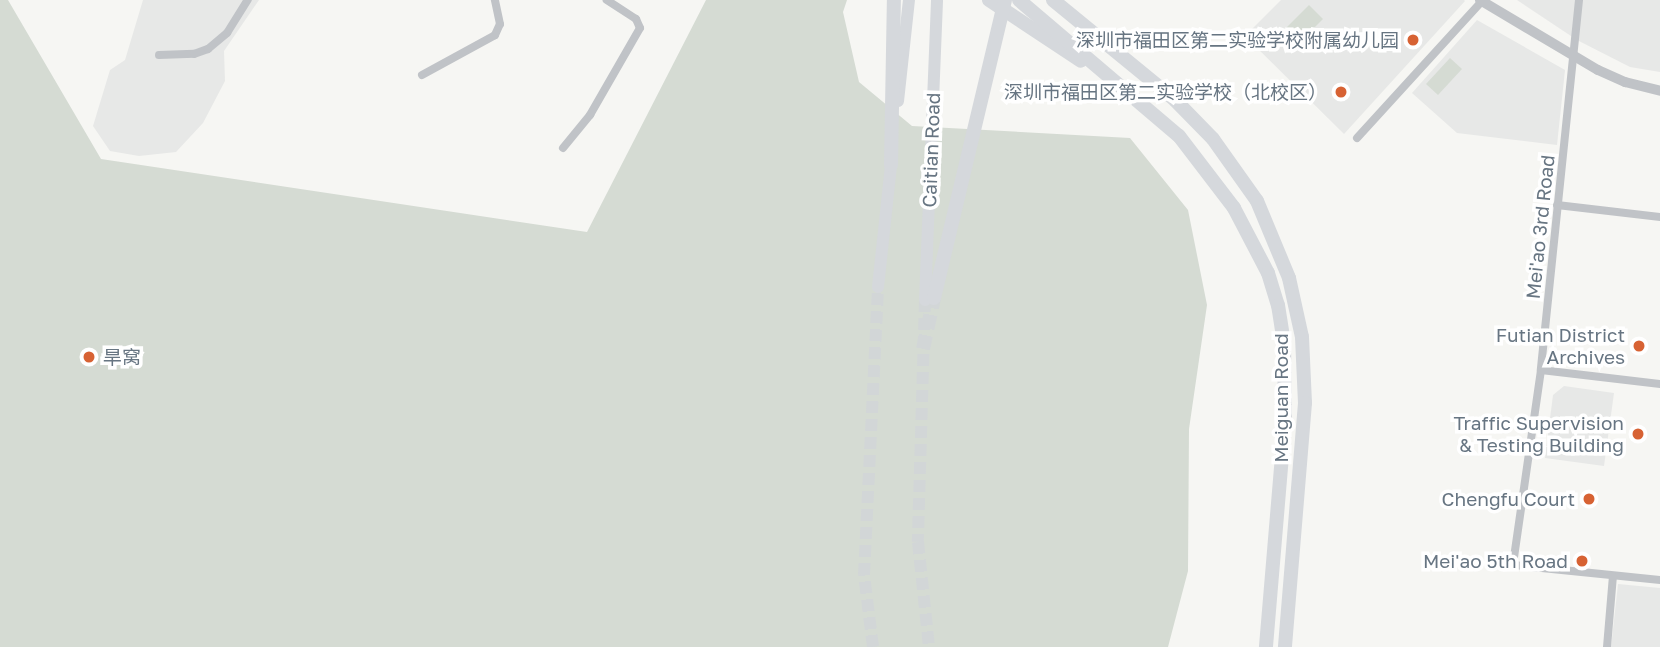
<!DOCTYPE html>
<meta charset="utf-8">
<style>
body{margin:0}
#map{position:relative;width:1660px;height:647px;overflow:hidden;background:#f6f6f3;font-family:"Golos Text","Noto Sans SC",sans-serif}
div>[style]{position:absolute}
.built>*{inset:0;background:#e7e8e7}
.green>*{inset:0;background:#d5dbd3}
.primary-tunnel>*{height:12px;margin-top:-6px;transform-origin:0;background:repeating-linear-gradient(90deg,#d2d6d7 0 12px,transparent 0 18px)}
.trunk-tunnel>*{height:14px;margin-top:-7px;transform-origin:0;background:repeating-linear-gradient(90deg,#d2d6d7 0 14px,transparent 0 21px)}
.minor>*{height:8px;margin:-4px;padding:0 4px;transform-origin:4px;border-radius:4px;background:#c0c3c7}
.tertiary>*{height:10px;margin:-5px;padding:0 5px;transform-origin:5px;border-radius:5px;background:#c0c3c7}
.primary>*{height:12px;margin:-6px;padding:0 6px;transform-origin:6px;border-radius:6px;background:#d5d8dc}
.trunk>*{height:14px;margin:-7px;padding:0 7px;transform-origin:7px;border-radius:7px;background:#d5d8dc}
.dots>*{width:19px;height:19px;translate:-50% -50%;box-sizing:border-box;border:4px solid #fff;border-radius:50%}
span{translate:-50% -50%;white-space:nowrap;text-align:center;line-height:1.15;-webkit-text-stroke:7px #fff;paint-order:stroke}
.poi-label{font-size:19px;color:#677582}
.right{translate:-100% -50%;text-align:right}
.left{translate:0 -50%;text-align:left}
.street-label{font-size:19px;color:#677582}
</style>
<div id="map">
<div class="built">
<div style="clip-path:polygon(143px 0,259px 0,224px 51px,225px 81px,203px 123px,176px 152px,139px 156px,110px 151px,93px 126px,110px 70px,125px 60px)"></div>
<div style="clip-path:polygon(1281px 0,1464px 0,1465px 1px,1344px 134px,1245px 36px)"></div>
<div style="clip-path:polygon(1517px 0,1660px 0,1660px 72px,1630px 67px,1577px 40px)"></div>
<div style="clip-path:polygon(1477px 20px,1565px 70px,1557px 145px,1457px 133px,1412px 93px)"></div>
<div style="clip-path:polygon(1564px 386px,1614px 393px,1604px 466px,1545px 458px,1553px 395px)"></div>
<div style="clip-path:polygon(1618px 584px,1660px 588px,1660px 647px,1611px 647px)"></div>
</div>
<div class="green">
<div style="clip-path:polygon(0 0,8px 0,101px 159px,587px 232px,706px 0,847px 0,843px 12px,859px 82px,912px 126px,1130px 138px,1188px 210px,1207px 305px,1189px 429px,1188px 571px,1168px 647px,0 647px)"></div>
<div style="clip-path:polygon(1309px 5px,1323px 19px,1299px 43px,1285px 29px)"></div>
<div style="clip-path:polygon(1450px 58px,1462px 69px,1438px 95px,1426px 84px)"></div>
</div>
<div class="primary-tunnel">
<div style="left:925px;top:300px;width:242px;rotate:91.7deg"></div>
<div style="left:918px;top:542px;width:106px;rotate:84deg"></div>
<div style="left:873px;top:647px;width:73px;rotate:-97.1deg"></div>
<div style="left:864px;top:575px;width:288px;rotate:-87.2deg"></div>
</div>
<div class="trunk-tunnel">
<div style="left:923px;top:349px;width:52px;rotate:-77.8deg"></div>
</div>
<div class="minor">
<div style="left:1579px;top:0;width:372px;rotate:95.9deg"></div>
<div style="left:1541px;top:370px;width:197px;rotate:98.2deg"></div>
<div style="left:1513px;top:565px;width:148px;rotate:5.8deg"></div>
<div style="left:159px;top:55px;width:35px;rotate:-2deg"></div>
<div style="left:194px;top:54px;width:15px;rotate:-20deg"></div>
<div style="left:208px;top:49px;width:25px;rotate:-40deg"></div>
<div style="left:227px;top:33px;width:39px;rotate:-58deg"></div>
<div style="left:422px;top:75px;width:83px;rotate:-28.7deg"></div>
<div style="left:495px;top:35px;width:12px;rotate:-66deg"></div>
<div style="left:500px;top:24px;width:25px;rotate:-102deg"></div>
<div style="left:1357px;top:138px;width:184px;rotate:-47.6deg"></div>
<div style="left:563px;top:148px;width:43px;rotate:-50.7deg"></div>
<div style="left:590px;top:115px;width:100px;rotate:-60.1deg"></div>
<div style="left:640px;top:28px;width:10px;rotate:-114deg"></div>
<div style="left:636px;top:19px;width:35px;rotate:-147deg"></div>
<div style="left:1557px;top:205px;width:104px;rotate:6.6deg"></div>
<div style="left:1541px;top:370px;width:120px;rotate:6.7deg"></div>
<div style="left:1607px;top:647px;width:71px;rotate:-85.2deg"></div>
</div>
<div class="tertiary">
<div style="left:1480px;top:0;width:137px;rotate:30.7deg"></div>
<div style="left:1598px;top:70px;width:30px;rotate:24deg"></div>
<div style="left:1625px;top:82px;width:36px;rotate:14deg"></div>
</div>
<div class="primary">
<div style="left:898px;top:101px;width:102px;rotate:-83.8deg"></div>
<div style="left:878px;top:287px;width:131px;rotate:-83.9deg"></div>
<div style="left:925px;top:300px;width:300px;rotate:-87.7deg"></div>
</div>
<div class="trunk">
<div style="left:989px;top:0;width:110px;rotate:33.5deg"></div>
<div style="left:1019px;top:0;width:210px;rotate:40.4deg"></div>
<div style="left:1179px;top:136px;width:91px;rotate:52.6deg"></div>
<div style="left:1234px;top:208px;width:73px;rotate:62.4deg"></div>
<div style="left:1268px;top:273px;width:34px;rotate:73deg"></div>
<div style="left:1278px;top:305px;width:37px;rotate:81deg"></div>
<div style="left:1284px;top:342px;width:78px;rotate:89.3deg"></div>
<div style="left:1285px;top:420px;width:228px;rotate:94.8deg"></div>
<div style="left:1053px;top:0;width:158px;rotate:39.3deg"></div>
<div style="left:1175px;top:100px;width:54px;rotate:45.7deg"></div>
<div style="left:1213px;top:139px;width:76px;rotate:54.6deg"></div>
<div style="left:1257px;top:201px;width:83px;rotate:67.4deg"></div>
<div style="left:1289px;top:278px;width:60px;rotate:77.6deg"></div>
<div style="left:1302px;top:337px;width:66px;rotate:87.4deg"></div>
<div style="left:1305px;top:403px;width:245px;rotate:94.7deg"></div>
<div style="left:891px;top:165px;width:165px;rotate:-89deg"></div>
<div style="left:934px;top:298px;width:306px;rotate:-76.6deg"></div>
</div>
<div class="dots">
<div style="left:1413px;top:40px;background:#d76233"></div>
<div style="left:1341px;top:92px;background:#d76233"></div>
<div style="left:1639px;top:346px;background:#d76233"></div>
<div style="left:89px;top:357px;background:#d76233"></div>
<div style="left:1638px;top:434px;background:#d76233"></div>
<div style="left:1589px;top:499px;background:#d76233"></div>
<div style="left:1582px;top:561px;background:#d76233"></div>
</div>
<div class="poi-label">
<span class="right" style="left:1399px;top:40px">深圳市福田区第二实验学校附属幼儿园</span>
<span class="right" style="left:1327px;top:92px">深圳市福田区第二实验学校（北校区）</span>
<span class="right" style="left:1625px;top:346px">Futian District<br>Archives</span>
<span class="left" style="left:103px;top:357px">旱窝</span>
<span class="right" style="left:1624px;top:434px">Traffic Supervision<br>&amp; Testing Building</span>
<span class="right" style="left:1575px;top:499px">Chengfu Court</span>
<span class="right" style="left:1568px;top:561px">Mei'ao 5th Road</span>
</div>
<div class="street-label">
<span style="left:931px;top:150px;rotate:-88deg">Caitian Road</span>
<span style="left:1540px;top:227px;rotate:-84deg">Mei'ao 3rd Road</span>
<span style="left:1281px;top:398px;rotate:-90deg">Meiguan Road</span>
</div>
</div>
